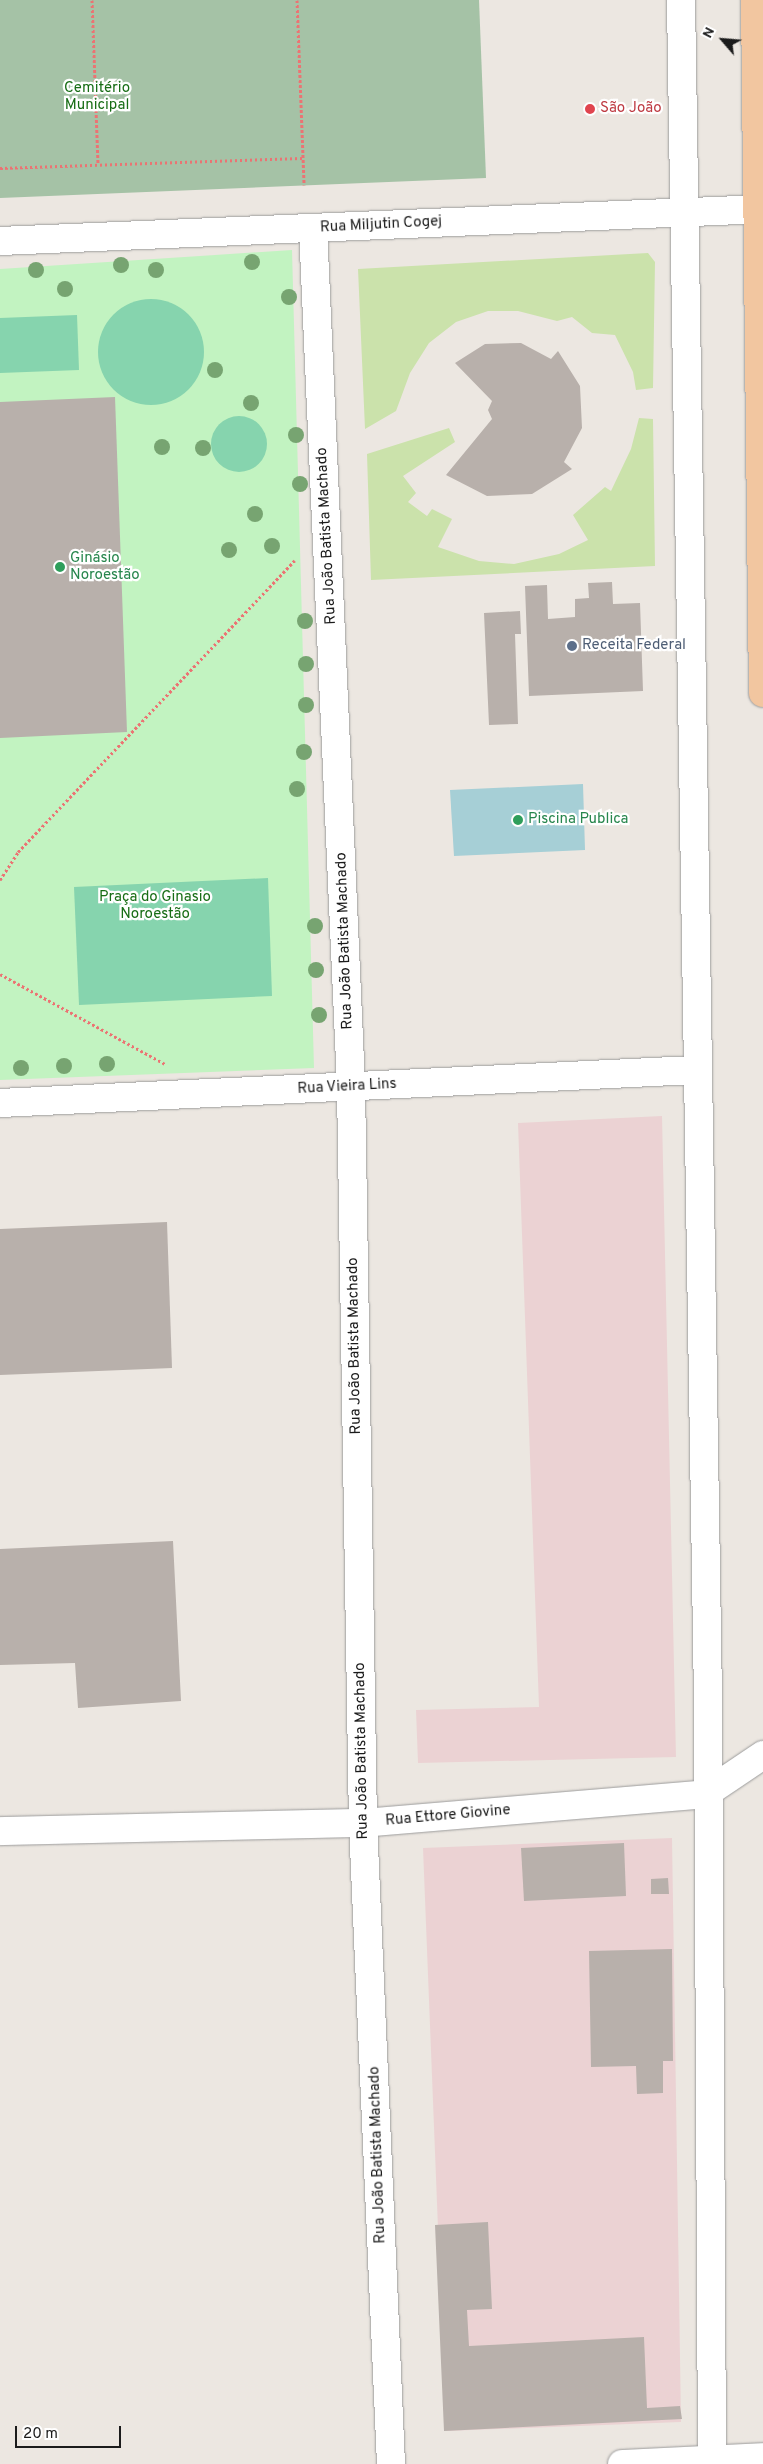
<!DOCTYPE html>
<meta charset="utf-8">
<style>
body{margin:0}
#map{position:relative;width:763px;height:2464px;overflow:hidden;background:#ece7e1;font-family:Overpass,sans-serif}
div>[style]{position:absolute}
.commercial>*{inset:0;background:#ebd2d3}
.grass>*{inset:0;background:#cbe2ab}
.cemetery>*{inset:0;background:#a5c2a6}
.park>*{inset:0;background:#c2f3c1}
.pitch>*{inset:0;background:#86d4ae}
.round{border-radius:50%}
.water>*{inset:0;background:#a6cfd6}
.building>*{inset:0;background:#b8b0ab}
.path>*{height:3px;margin-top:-1.5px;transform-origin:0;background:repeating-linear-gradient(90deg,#eb7373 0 2.5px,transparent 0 5px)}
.roads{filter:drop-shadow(0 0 1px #9c9c9c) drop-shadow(0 0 1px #9c9c9c)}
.minor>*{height:28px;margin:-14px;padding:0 14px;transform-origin:14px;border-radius:14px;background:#fff}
.tertiary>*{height:28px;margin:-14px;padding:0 14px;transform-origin:14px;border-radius:14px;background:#fff}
.primary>*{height:28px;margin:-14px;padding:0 14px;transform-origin:14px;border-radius:14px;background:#f2c6a0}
.trees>*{width:16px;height:16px;margin:-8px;border-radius:50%;background:#77a471}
.dots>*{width:14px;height:14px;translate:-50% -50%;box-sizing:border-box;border:2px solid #fff;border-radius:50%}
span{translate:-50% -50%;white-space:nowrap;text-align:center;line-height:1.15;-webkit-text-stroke:4.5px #fff;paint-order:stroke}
.park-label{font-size:15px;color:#176d15}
.health-label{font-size:15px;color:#be3a42}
.left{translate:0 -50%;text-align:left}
.street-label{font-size:15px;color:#1b1b1b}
.leisure-label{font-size:15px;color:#27864d}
.service-label{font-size:15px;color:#4e5e75}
.north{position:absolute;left:698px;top:15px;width:50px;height:50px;-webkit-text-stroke:4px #fff;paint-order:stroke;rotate:297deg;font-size:14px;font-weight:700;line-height:20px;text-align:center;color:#1b1b1b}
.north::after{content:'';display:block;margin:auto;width:18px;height:22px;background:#1b1b1b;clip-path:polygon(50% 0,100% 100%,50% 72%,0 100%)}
.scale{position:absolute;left:15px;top:2426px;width:106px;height:22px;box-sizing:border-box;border:2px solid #1b1b1b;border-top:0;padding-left:6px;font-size:15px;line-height:18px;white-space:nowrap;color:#1b1b1b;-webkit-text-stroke:4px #fff;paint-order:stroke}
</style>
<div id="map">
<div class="commercial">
<div style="clip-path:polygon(662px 1116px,676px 1757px,418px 1763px,416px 1710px,539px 1707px,518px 1123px)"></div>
<div style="clip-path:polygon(672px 1838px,681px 2422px,446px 2431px,423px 1848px)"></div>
</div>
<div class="grass">
<div style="clip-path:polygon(648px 253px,655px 262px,653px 388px,636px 390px,633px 372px,615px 335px,592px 333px,572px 317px,557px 321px,518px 311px,488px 311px,456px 322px,429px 343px,410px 373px,396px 411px,365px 429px,358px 269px)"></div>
<div style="clip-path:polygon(639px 418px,653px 419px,655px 566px,371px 580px,367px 454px,449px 428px,455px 442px,403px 476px,416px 493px,408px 502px,427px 516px,432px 509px,452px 519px,438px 547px,479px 561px,514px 564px,559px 554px,588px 540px,573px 515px,605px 487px,611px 491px,631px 449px)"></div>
</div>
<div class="cemetery">
<div style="clip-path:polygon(0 0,479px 0,486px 178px,0 198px)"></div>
</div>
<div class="park">
<div style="clip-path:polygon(292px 250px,314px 1068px,0 1080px,0 269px)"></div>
</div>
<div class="pitch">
<div class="round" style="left:98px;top:299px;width:106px;height:106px"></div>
<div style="clip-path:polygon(77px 315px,79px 370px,0 373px,0 318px)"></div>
<div class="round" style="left:211px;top:416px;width:56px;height:56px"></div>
<div style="clip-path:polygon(268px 878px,272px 996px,79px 1005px,74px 887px)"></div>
</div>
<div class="water">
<div style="clip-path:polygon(583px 784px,585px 850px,454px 856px,450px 790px)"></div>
</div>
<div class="building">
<div style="clip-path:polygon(521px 343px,551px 359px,558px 351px,580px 386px,582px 428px,564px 462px,572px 469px,532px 494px,487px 496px,446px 475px,492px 419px,488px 410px,492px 401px,455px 363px,485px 344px)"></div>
<div style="clip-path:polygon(115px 397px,127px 732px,0 738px,0 402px)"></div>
<div style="clip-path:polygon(612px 582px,613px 604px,640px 603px,643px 691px,529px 696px,525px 586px,547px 585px,548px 619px,575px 617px,575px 599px,589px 598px,588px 583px)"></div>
<div style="clip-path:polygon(520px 611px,521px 634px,515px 634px,518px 724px,489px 725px,484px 613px)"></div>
<div style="clip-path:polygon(167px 1222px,172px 1368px,0 1375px,0 1229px)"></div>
<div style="clip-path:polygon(173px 1541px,181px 1701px,78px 1708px,75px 1663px,0 1665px,0 1549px)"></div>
<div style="clip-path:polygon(624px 1843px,626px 1896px,524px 1901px,521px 1848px)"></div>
<div style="clip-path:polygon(668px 1878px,669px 1894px,651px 1894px,651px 1879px)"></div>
<div style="clip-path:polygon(672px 1949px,673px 2061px,663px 2061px,663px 2093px,637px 2094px,636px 2066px,591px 2067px,589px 1951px)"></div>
<div style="clip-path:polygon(488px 2222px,492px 2309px,467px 2310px,469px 2346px,644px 2337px,647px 2408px,680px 2406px,682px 2419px,444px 2431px,435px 2225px)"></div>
</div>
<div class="path">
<div style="left:92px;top:0;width:164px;rotate:87.9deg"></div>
<div style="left:297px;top:0;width:185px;rotate:87.8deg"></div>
<div style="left:0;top:168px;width:303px;rotate:-1.9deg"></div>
<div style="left:0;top:880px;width:33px;rotate:-57deg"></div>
<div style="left:18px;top:852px;width:402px;rotate:-46.5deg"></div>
<div style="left:0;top:974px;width:188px;rotate:28.6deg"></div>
</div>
<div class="roads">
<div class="minor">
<div style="left:313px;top:228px;width:859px;rotate:87.46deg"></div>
<div style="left:351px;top:1086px;width:737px;rotate:89.07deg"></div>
<div style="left:363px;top:1823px;width:642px;rotate:87.5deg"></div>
<div style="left:0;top:241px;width:764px;rotate:-2.4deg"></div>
<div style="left:0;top:1103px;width:696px;rotate:-2.72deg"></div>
<div style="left:0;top:1831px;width:363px;rotate:-1.3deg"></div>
<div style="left:363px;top:1823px;width:343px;rotate:-4.8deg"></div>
<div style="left:705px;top:1794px;width:70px;rotate:-33.9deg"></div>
</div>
<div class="tertiary">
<div style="left:681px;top:0;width:1699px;rotate:89.09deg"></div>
<div style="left:708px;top:1699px;width:765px;rotate:89.7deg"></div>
<div style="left:622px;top:2464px;width:141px;rotate:-2.8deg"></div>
</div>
<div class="primary">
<div style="left:755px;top:0;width:693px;rotate:89.34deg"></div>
</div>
</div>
<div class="trees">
<div style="left:252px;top:262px"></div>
<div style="left:121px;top:265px"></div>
<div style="left:36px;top:270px"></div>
<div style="left:156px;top:270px"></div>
<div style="left:65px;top:289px"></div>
<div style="left:289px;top:297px"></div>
<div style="left:215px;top:370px"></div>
<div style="left:251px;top:403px"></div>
<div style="left:296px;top:435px"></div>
<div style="left:162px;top:447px"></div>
<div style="left:203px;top:448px"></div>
<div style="left:300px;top:484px"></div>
<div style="left:255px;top:514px"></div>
<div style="left:272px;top:546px"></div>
<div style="left:229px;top:550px"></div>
<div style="left:305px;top:621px"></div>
<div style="left:306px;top:664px"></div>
<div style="left:306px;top:705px"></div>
<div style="left:304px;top:752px"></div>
<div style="left:297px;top:789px"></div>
<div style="left:315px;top:926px"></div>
<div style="left:316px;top:970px"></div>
<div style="left:319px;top:1015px"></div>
<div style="left:107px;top:1064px"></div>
<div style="left:64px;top:1066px"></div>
<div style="left:21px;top:1068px"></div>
</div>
<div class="dots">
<div style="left:590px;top:109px;background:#e0444e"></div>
<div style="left:60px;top:567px;background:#2e9e5b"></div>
<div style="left:572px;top:646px;background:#5c6f8a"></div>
<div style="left:518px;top:820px;background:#2e9e5b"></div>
</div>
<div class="park-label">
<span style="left:97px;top:97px">Cemitério<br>Municipal</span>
<span style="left:155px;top:906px">Praça do Ginasio<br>Noroestão</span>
</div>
<div class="health-label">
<span class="left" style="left:600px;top:109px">São João</span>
</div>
<div class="street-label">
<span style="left:381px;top:225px;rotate:-3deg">Rua Miljutin Cogej</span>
<span style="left:327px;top:536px;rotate:-93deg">Rua João Batista Machado</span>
<span style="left:345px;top:941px;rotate:-92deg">Rua João Batista Machado</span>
<span style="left:347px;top:1087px;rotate:-3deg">Rua Vieira Lins</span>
<span style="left:355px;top:1346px;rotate:-91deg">Rua João Batista Machado</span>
<span style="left:362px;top:1751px;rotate:-91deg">Rua João Batista Machado</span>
<span style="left:448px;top:1816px;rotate:-5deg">Rua Ettore Giovine</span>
<span style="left:378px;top:2155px;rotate:-92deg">Rua João Batista Machado</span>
</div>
<div class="leisure-label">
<span class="left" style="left:70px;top:567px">Ginásio<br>Noroestão</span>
<span class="left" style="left:528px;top:820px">Piscina Publica</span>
</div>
<div class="service-label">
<span class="left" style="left:582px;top:646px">Receita Federal</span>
</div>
<div class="north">N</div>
<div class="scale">20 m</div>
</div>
